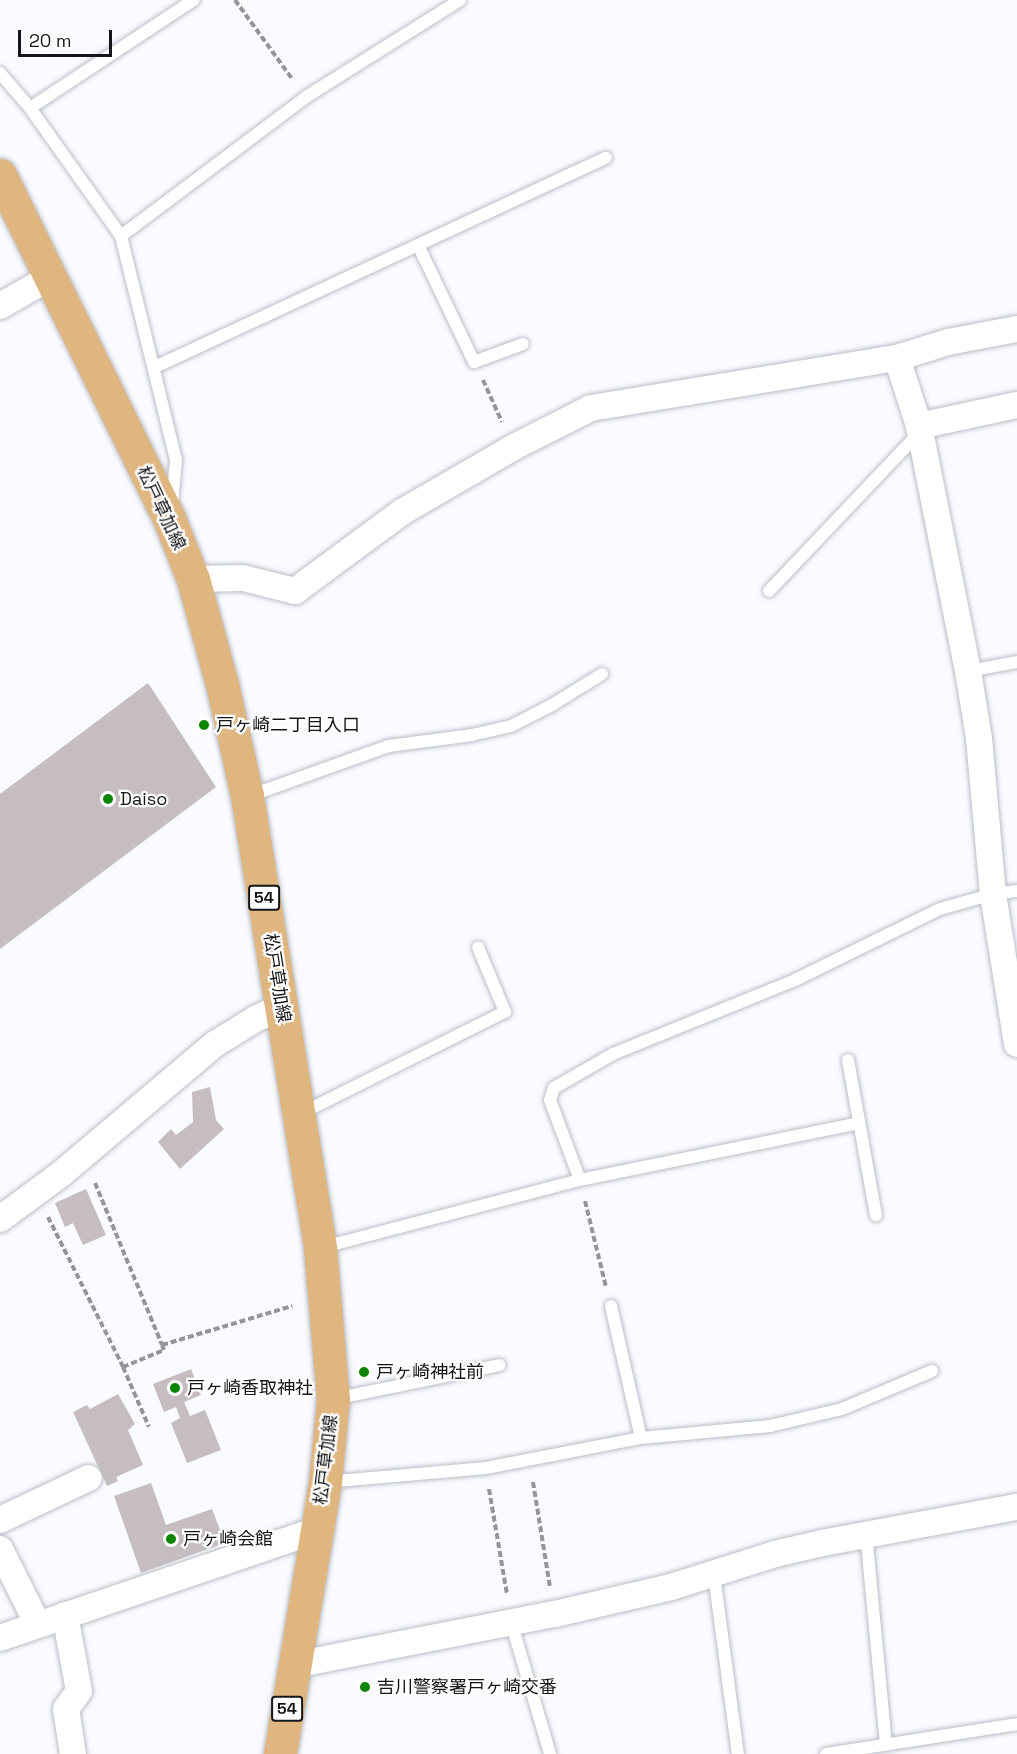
<!DOCTYPE html>
<meta charset="utf-8">
<style>
body{margin:0}
#map{position:relative;width:1017px;height:1754px;overflow:hidden;background:#f9fbfe;font-family:"Space Grotesk","Noto Sans JP",sans-serif}
div>[style]{position:absolute}
.building>*{inset:0;background:#c5bdc1}
.path>*{height:4px;margin-top:-2px;transform-origin:0;background:repeating-linear-gradient(90deg,#949598 0 6px,transparent 0 9px)}
.roads{filter:drop-shadow(0 0 2px #babec6) drop-shadow(0 0 2px #babec6)}
.service>*{height:12px;margin:-6px;padding:0 6px;transform-origin:6px;border-radius:6px;background:#fff}
.minor>*{height:26px;margin:-13px;padding:0 13px;transform-origin:13px;border-radius:13px;background:#fff}
.primary>*{height:33px;margin:-16.5px;padding:0 16.5px;transform-origin:16.5px;border-radius:16.5px;background:#e0b680}
.dots>*{width:16px;height:16px;translate:-50% -50%;box-sizing:border-box;border:3px solid #fff;border-radius:50%}
span{translate:-50% -50%;white-space:nowrap;text-align:center;line-height:1.15;-webkit-text-stroke:4.5px #fff;paint-order:stroke}
.shield-label span{padding:2px 4px;background:#fff;border:2px solid;border-radius:4px;-webkit-text-stroke-width:0}
.shield-label{font-size:16px;color:#151619;font-weight:700}
.street-label{font-size:18px;color:#151619}
.poi-label{font-size:18px;color:#151619}
.left{translate:0 -50%;text-align:left}
.scale{position:absolute;left:18px;top:30px;width:94px;height:27px;box-sizing:border-box;border:3px solid #151619;border-top:0;padding-left:8px;font-size:18px;line-height:21px;white-space:nowrap;color:#151619;-webkit-text-stroke:4px #fff;paint-order:stroke}
</style>
<div id="map">
<div class="building">
<div style="clip-path:polygon(148px 683px,216px 787px,0 949px,0 794px)"></div>
<div style="clip-path:polygon(210px 1087px,216px 1120px,224px 1129px,180px 1169px,158px 1142px,171px 1129px,176px 1135px,193px 1122px,192px 1092px)"></div>
<div style="clip-path:polygon(86px 1189px,106px 1235px,83px 1245px,73px 1223px,65px 1227px,55px 1203px)"></div>
<div style="clip-path:polygon(191px 1369px,201px 1395px,184px 1402px,190px 1416px,205px 1410px,221px 1450px,187px 1463px,171px 1423px,180px 1418px,176px 1407px,164px 1412px,153px 1384px)"></div>
<div style="clip-path:polygon(118px 1394px,135px 1424px,128px 1430px,143px 1465px,116px 1477px,118px 1481px,107px 1486px,73px 1412px,87px 1405px,90px 1409px)"></div>
<div style="clip-path:polygon(151px 1483px,166px 1525px,212px 1509px,225px 1543px,141px 1573px,114px 1496px)"></div>
</div>
<div class="path">
<div style="left:235px;top:0;width:99px;rotate:54.1deg"></div>
<div style="left:483px;top:380px;width:46px;rotate:65.7deg"></div>
<div style="left:95px;top:1183px;width:175px;rotate:67.5deg"></div>
<div style="left:162px;top:1345px;width:136px;rotate:-16.7deg"></div>
<div style="left:585px;top:1201px;width:89px;rotate:76.3deg"></div>
<div style="left:48px;top:1217px;width:168px;rotate:63.4deg"></div>
<div style="left:123px;top:1367px;width:65px;rotate:66.6deg"></div>
<div style="left:123px;top:1367px;width:44px;rotate:-22.5deg"></div>
<div style="left:164px;top:1350px;width:5px;rotate:-112deg"></div>
<div style="left:533px;top:1482px;width:106px;rotate:80.8deg"></div>
<div style="left:489px;top:1489px;width:107px;rotate:80.3deg"></div>
</div>
<div class="roads">
<div class="service">
<div style="left:0;top:73px;width:46px;rotate:49.4deg"></div>
<div style="left:30px;top:108px;width:157px;rotate:54.6deg"></div>
<div style="left:121px;top:236px;width:231px;rotate:76.2deg"></div>
<div style="left:176px;top:460px;width:45px;rotate:95.1deg"></div>
<div style="left:30px;top:108px;width:196px;rotate:-33.4deg"></div>
<div style="left:121px;top:236px;width:231px;rotate:-36.9deg"></div>
<div style="left:306px;top:97px;width:182px;rotate:-32.2deg"></div>
<div style="left:418px;top:245px;width:130px;rotate:64.4deg"></div>
<div style="left:474px;top:362px;width:52px;rotate:-20.2deg"></div>
<div style="left:155px;top:367px;width:497px;rotate:-24.9deg"></div>
<div style="left:769px;top:591px;width:219px;rotate:-46.5deg"></div>
<div style="left:968px;top:671px;width:50px;rotate:-10.4deg"></div>
<div style="left:249px;top:796px;width:149px;rotate:-19.7deg"></div>
<div style="left:389px;top:746px;width:84px;rotate:-7.5deg"></div>
<div style="left:472px;top:735px;width:40px;rotate:-13deg"></div>
<div style="left:511px;top:726px;width:46px;rotate:-27.1deg"></div>
<div style="left:552px;top:705px;width:59px;rotate:-31.8deg"></div>
<div style="left:848px;top:1060px;width:158px;rotate:79.8deg"></div>
<div style="left:300px;top:1114px;width:229px;rotate:-26.5deg"></div>
<div style="left:505px;top:1012px;width:70px;rotate:-112.6deg"></div>
<div style="left:580px;top:1180px;width:85px;rotate:-110.6deg"></div>
<div style="left:550px;top:1100px;width:13px;rotate:-72deg"></div>
<div style="left:554px;top:1088px;width:68px;rotate:-30deg"></div>
<div style="left:613px;top:1054px;width:196px;rotate:-22.1deg"></div>
<div style="left:795px;top:980px;width:161px;rotate:-26.1deg"></div>
<div style="left:940px;top:909px;width:55px;rotate:-15.8deg"></div>
<div style="left:993px;top:894px;width:24px;rotate:-7deg"></div>
<div style="left:320px;top:1248px;width:269px;rotate:-14.7deg"></div>
<div style="left:580px;top:1180px;width:285px;rotate:-11.5deg"></div>
<div style="left:611px;top:1306px;width:135px;rotate:77.2deg"></div>
<div style="left:334px;top:1399px;width:169px;rotate:-11.6deg"></div>
<div style="left:326px;top:1482px;width:161px;rotate:-5deg"></div>
<div style="left:486px;top:1468px;width:158px;rotate:-11deg"></div>
<div style="left:641px;top:1438px;width:130px;rotate:-5.3deg"></div>
<div style="left:770px;top:1426px;width:74px;rotate:-13.3deg"></div>
<div style="left:842px;top:1409px;width:98px;rotate:-22.9deg"></div>
<div style="left:866px;top:1533px;width:212px;rotate:84.6deg"></div>
<div style="left:714px;top:1575px;width:181px;rotate:82.4deg"></div>
<div style="left:511px;top:1622px;width:138px;rotate:73.5deg"></div>
<div style="left:826px;top:1754px;width:193px;rotate:-8.9deg"></div>
</div>
<div class="minor">
<div style="left:0;top:306px;width:56px;rotate:-29.7deg"></div>
<div style="left:897px;top:358px;width:71px;rotate:72.1deg"></div>
<div style="left:919px;top:426px;width:250px;rotate:78.7deg"></div>
<div style="left:968px;top:671px;width:68px;rotate:80.7deg"></div>
<div style="left:979px;top:738px;width:157px;rotate:84.9deg"></div>
<div style="left:993px;top:894px;width:152px;rotate:80.9deg"></div>
<div style="left:919px;top:426px;width:100px;rotate:-12.1deg"></div>
<div style="left:193px;top:579px;width:50px;rotate:-1.1deg"></div>
<div style="left:243px;top:578px;width:54px;rotate:14deg"></div>
<div style="left:295px;top:591px;width:133px;rotate:-36.4deg"></div>
<div style="left:402px;top:512px;width:129px;rotate:-30.1deg"></div>
<div style="left:514px;top:447px;width:86px;rotate:-26.9deg"></div>
<div style="left:591px;top:408px;width:310px;rotate:-9.3deg"></div>
<div style="left:897px;top:358px;width:53px;rotate:-17.4deg"></div>
<div style="left:948px;top:342px;width:70px;rotate:-10.7deg"></div>
<div style="left:0;top:1219px;width:76px;rotate:-36.4deg"></div>
<div style="left:61px;top:1174px;width:202px;rotate:-40.2deg"></div>
<div style="left:215px;top:1044px;width:49px;rotate:-31.8deg"></div>
<div style="left:257px;top:1018px;width:27px;rotate:-24deg"></div>
<div style="left:0;top:1520px;width:98px;rotate:-25.3deg"></div>
<div style="left:0;top:1549px;width:83px;rotate:63.4deg"></div>
<div style="left:65px;top:1615px;width:77px;rotate:79.6deg"></div>
<div style="left:79px;top:1691px;width:22px;rotate:126deg"></div>
<div style="left:66px;top:1709px;width:46px;rotate:81.2deg"></div>
<div style="left:0;top:1638px;width:335px;rotate:-18.8deg"></div>
<div style="left:294px;top:1665px;width:266px;rotate:-11.1deg"></div>
<div style="left:555px;top:1614px;width:119px;rotate:-13.1deg"></div>
<div style="left:671px;top:1587px;width:109px;rotate:-17.6deg"></div>
<div style="left:775px;top:1554px;width:48px;rotate:-13.2deg"></div>
<div style="left:822px;top:1543px;width:198px;rotate:-10.5deg"></div>
</div>
<div class="primary">
<div style="left:0;top:175px;width:386px;rotate:63.8deg"></div>
<div style="left:170px;top:521px;width:62px;rotate:68.4deg"></div>
<div style="left:193px;top:579px;width:109px;rotate:74.6deg"></div>
<div style="left:222px;top:684px;width:115px;rotate:77.4deg"></div>
<div style="left:247px;top:796px;width:458px;rotate:80.8deg"></div>
<div style="left:320px;top:1248px;width:152px;rotate:85.1deg"></div>
<div style="left:333px;top:1399px;width:83px;rotate:95.5deg"></div>
<div style="left:325px;top:1482px;width:276px;rotate:99.4deg"></div>
</div>
</div>
<div class="dots">
<div style="left:204px;top:725px;background:#0c8501"></div>
<div style="left:108px;top:799px;background:#0c8501"></div>
<div style="left:364px;top:1372px;background:#0c8501"></div>
<div style="left:175px;top:1388px;background:#0c8501"></div>
<div style="left:171px;top:1539px;background:#0c8501"></div>
<div style="left:365px;top:1687px;background:#0c8501"></div>
</div>
<div class="shield-label">
<span style="left:264px;top:898px">54</span>
<span style="left:287px;top:1709px">54</span>
</div>
<div class="street-label">
<span style="left:161px;top:508px;rotate:65deg">松戸草加線</span>
<span style="left:277px;top:978px;rotate:81deg">松戸草加線</span>
<span style="left:326px;top:1460px;rotate:-83deg">松戸草加線</span>
</div>
<div class="poi-label">
<span class="left" style="left:216px;top:725px">戸ヶ崎二丁目入口</span>
<span class="left" style="left:120px;top:799px">Daiso</span>
<span class="left" style="left:376px;top:1372px">戸ヶ崎神社前</span>
<span class="left" style="left:187px;top:1388px">戸ヶ崎香取神社</span>
<span class="left" style="left:183px;top:1539px">戸ヶ崎会館</span>
<span class="left" style="left:377px;top:1687px">吉川警察署戸ヶ崎交番</span>
</div>
<div class="scale">20 m</div>
</div>
